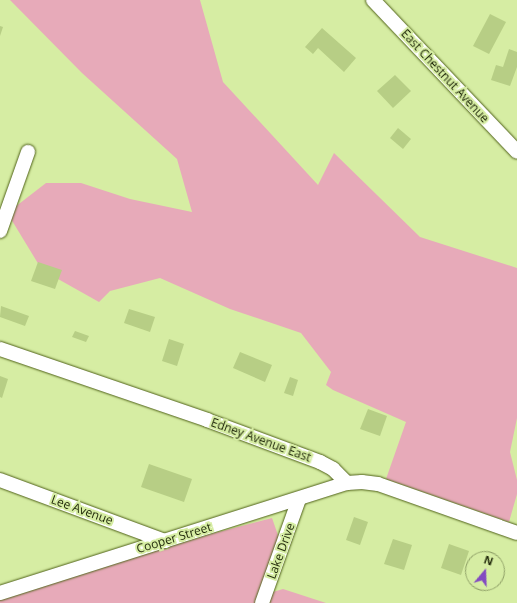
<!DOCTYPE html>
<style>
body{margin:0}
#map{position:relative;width:517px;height:603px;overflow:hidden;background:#d6eda3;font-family:"Open Sans",sans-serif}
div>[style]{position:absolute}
.green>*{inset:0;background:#e7aab9}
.building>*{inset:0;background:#b7ce85}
.roads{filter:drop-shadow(0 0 1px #506219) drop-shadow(0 0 1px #506219)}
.minor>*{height:14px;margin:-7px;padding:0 7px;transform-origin:7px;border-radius:7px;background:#fff}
span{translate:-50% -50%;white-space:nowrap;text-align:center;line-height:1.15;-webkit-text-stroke:4px #d6eda3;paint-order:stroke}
.street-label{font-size:12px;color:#1f2709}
.north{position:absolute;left:465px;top:551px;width:40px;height:40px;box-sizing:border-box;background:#d6eda3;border:1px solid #8d9e65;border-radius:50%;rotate:19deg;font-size:11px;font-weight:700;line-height:16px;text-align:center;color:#1f2709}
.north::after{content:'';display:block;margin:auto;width:14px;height:18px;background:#834bc1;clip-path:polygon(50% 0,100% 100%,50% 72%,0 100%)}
</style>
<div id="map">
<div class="green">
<div style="clip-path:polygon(10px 0,200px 0,223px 82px,318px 185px,334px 153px,420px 237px,517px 268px,517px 418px,510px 452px,517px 480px,517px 494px,509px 522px,386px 479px,406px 422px,333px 390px,326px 385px,331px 372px,301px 333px,230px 309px,160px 278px,110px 291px,99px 302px,42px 270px,11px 219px,15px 207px,46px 183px,81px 183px,130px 199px,192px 212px,177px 159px,82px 73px)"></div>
<div style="clip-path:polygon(272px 518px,279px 538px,255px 603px,0 603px,0 600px,164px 548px,168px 550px,169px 547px,211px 534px)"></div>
<div style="clip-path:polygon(283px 589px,326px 603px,269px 603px,273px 592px)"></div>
</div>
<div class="building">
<div style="clip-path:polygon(490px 14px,506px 22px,489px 54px,473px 46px)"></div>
<div style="clip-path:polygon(0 26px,3px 27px,0 36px)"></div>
<div style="clip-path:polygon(322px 28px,356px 58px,344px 72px,318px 48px,313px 54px,305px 47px)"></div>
<div style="clip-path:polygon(509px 49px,517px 52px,517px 67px,510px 86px,491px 80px,496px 65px,503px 67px)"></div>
<div style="clip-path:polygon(395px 75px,411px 91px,393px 108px,377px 91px)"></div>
<div style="clip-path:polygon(398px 128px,411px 139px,403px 149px,390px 138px)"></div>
<div style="clip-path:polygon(38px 262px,62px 270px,55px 289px,31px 281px)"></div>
<div style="clip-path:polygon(1px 306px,29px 316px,25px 326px,0 317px)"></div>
<div style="clip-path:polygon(129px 309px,155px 317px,150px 332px,124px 323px)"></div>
<div style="clip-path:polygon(75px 331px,89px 336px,86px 342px,72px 337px)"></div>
<div style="clip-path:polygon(169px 339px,184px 344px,177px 366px,162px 361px)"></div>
<div style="clip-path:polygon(240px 352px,272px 365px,265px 382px,233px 368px)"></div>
<div style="clip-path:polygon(0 376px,8px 379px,2px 398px,0 397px)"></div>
<div style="clip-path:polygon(290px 377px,298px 380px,293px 396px,284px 393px)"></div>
<div style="clip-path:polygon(368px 409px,387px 416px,380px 436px,360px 429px)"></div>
<div style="clip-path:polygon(149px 464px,192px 479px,184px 502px,141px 487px)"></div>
<div style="clip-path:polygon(354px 517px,368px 522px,360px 545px,346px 540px)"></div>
<div style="clip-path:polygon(393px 539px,412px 545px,404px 570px,384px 564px)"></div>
<div style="clip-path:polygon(449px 544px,469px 551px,461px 575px,441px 568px)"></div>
</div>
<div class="roads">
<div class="minor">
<div style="left:373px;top:0;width:209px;rotate:46.5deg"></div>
<div style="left:0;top:231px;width:84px;rotate:-70.5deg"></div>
<div style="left:0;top:349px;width:219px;rotate:18.9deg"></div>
<div style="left:207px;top:420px;width:121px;rotate:20.4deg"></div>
<div style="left:320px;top:462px;width:15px;rotate:28deg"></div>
<div style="left:333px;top:469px;width:20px;rotate:45deg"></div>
<div style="left:0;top:480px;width:176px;rotate:20.3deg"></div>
<div style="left:0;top:593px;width:364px;rotate:-17.6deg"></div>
<div style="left:347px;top:483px;width:15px;rotate:-4deg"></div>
<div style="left:362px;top:482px;width:16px;rotate:7deg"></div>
<div style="left:378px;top:484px;width:147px;rotate:19.4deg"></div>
<div style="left:262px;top:603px;width:110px;rotate:-70.4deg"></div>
</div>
</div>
<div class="street-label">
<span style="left:445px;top:76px;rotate:47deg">East Chestnut Avenue</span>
<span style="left:261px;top:440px;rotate:20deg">Edney Avenue East</span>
<span style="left:82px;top:510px;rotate:20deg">Lee Avenue</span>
<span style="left:174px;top:538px;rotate:-17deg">Cooper Street</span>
<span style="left:281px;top:551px;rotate:-70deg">Lake Drive</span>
</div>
<div class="north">N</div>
</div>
